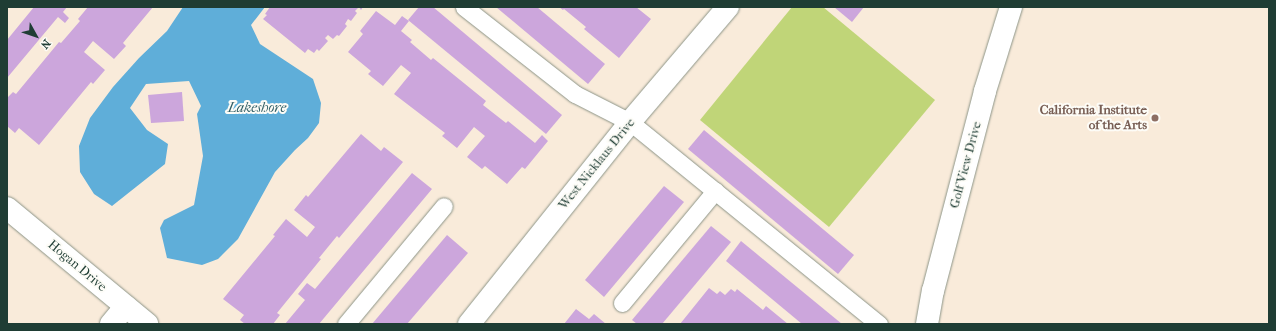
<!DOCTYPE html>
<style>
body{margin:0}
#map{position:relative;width:1276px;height:331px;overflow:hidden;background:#f9ebda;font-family:"IM FELL French Canon",serif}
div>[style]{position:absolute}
.green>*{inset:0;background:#c0d578}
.water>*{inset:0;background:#5faed9}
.building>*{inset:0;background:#cca6dc}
.roads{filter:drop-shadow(0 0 1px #8c9487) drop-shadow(0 0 1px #8c9487)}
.lane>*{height:17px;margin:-8.5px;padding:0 8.5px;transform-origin:8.5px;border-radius:8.5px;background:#fff}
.street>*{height:22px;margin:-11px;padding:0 11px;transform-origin:11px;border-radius:11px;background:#fff}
.dots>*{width:11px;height:11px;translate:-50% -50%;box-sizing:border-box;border:2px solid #fdfcf7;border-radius:50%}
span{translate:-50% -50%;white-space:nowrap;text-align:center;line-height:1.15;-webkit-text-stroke:4px #fdfcf7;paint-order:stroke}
.education-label{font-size:13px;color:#785e54;font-weight:700}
.right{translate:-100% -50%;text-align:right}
.street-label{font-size:13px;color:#1f3d34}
.water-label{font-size:14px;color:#325f66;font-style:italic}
.frame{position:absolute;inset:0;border:8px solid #1f3d34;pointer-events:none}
.north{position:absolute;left:16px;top:16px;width:40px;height:40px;-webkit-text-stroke:3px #fdfcf7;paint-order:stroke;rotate:130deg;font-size:11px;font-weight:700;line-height:16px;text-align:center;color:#1f3d34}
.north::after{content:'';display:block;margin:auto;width:14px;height:18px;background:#1f3d34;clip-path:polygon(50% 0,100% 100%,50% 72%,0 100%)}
</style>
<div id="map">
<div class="green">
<div style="clip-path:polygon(792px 7px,823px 7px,935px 100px,829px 227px,700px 120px)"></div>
</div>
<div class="water">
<div style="clip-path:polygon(183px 7px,265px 7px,251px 25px,260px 44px,313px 79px,321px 103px,319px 123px,308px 138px,295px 150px,275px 172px,238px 239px,218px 259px,202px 265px,167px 258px,160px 228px,164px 220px,194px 205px,203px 156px,197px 114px,201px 106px,189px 81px,146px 84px,130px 108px,147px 130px,168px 144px,165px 164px,112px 206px,94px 194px,80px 172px,79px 146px,90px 118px,113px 87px,139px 58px,167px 31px)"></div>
</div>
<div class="building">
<div style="clip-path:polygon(34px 7px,67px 7px,63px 12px,69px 18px,65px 23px,58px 17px,7px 78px,7px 40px)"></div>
<div style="clip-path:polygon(88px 7px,153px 7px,123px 43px,126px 46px,114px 59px,93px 41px,84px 52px,105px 70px,93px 84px,91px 82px,39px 145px,19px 128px,15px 133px,7px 126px,7px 98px,13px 92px,16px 94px,59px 42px,61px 43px,80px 21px,78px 19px)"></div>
<div style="clip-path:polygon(270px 7px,363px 7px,361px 10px,359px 7px,355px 11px,357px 13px,351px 21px,348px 19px,345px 24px,347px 26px,339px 36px,337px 35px,333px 39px,328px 35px,325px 38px,328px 41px,319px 51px,317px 49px,314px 53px,308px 49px,305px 53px,263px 19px,267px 15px,265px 14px)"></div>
<div style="clip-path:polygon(419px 7px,433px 7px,562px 115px,546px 134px,408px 20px)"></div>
<div style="clip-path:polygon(496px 7px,537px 7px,605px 64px,588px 84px)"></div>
<div style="clip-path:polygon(559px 7px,636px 7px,651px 19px,619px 58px,584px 29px,586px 27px,564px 9px,563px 10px)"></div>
<div style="clip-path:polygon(834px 7px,864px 7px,852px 22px)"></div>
<div style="clip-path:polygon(376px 11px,395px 25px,402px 16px,409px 21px,401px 31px,412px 40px,410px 42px,431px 60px,433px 58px,486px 101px,483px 105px,506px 123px,508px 121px,535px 143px,542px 135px,548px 141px,525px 169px,522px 167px,507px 184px,485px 166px,482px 169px,467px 157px,485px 136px,474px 127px,457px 148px,442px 136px,445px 133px,394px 94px,411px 73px,401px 65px,383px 86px,368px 74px,371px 71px,348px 52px,363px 34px,360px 31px)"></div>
<div style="clip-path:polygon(182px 92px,184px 121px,151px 123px,148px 95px)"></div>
<div style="clip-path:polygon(704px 130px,854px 255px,838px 274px,688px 149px)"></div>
<div style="clip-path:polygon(361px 134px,381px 151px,384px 147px,403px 162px,339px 238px,337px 236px,319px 258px,321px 259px,277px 313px,280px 315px,273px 324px,245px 324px,240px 320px,244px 315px,223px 299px,275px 236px,273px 235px,286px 219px,307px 237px,315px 227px,294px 210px,306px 195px,308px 197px)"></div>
<div style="clip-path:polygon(412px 173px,432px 189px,319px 324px,285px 324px,305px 300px,298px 294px,307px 283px,315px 289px)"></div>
<div style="clip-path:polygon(664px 186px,684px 202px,604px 297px,585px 280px)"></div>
<div style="clip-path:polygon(711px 226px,731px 242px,662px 324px,637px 324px,632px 320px)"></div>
<div style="clip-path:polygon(447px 235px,468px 253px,407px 324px,372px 324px)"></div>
<div style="clip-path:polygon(741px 241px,842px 324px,802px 324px,726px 261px)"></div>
<div style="clip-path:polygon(709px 288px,717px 294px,720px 291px,725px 295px,731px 289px,735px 292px,737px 289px,763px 310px,766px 306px,788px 324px,680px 324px)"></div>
<div style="clip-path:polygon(576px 309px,589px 319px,594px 314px,606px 324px,564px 324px)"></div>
</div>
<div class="roads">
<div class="lane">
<div style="left:464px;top:7px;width:141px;rotate:38.1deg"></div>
<div style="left:575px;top:94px;width:62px;rotate:27deg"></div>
<div style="left:630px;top:122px;width:321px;rotate:39.1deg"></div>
<div style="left:622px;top:303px;width:146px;rotate:-50.3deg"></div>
<div style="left:346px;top:324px;width:153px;rotate:-50.3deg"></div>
</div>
<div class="street">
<div style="left:7px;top:208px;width:182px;rotate:39.6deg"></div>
<div style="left:111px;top:324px;width:23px;rotate:-50deg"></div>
<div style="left:469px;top:324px;width:258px;rotate:-51.4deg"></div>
<div style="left:630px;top:122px;width:151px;rotate:-49.6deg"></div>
<div style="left:927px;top:324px;width:34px;rotate:-80deg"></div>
<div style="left:933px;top:291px;width:207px;rotate:-75.4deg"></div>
<div style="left:985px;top:91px;width:88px;rotate:-72.8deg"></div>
</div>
</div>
<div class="dots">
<div style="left:1155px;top:118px;background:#8d6e63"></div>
</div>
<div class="education-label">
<span class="right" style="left:1147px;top:118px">California Institute<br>of the Arts</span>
</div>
<div class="street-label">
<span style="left:597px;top:164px;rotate:-51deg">West Nicklaus Drive</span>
<span style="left:966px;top:165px;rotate:-75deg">Golf View Drive</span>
<span style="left:77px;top:266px;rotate:40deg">Hogan Drive</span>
</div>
<div class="water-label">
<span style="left:257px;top:108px">Lakeshore</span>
</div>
<div class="frame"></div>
<div class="north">N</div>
</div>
